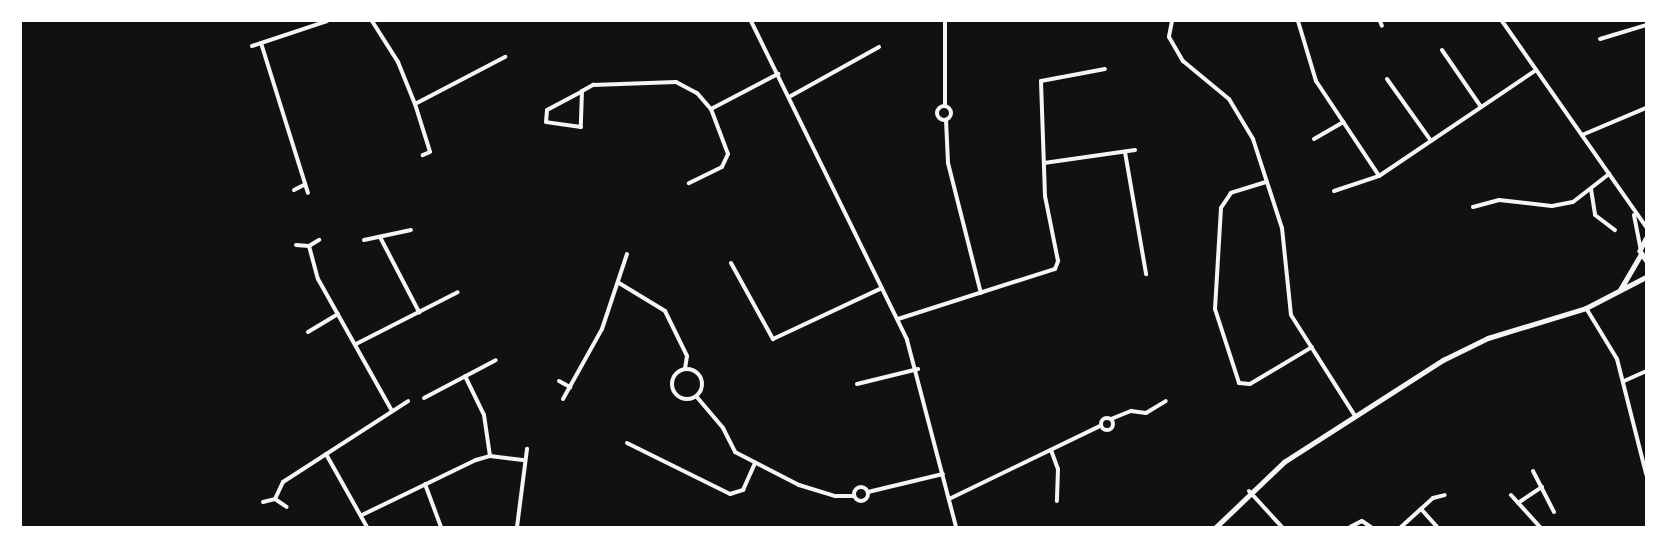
<!DOCTYPE html>
<style>
body{margin:0}
#map{position:relative;width:1667px;height:548px;overflow:hidden;background:#111;font-family:"Space Grotesk",sans-serif}
div>[style]{position:absolute}
.minor>*{height:4px;margin:-2px;padding:0 2px;transform-origin:2px;border-radius:2px;background:#f5f5f5}
.minor>.ring{margin:-2px;padding:0;box-sizing:content-box;background:none;border:4px solid #f5f5f5;border-radius:50%}
.tertiary>*{height:4.5px;margin:-2.25px;padding:0 2.25px;transform-origin:2.25px;border-radius:2.25px;background:#f5f5f5}
span{translate:-50% -50%;white-space:nowrap;text-align:center;line-height:1.15;-webkit-text-stroke:5px #fff;paint-order:stroke}
.frame{position:absolute;inset:0;border:22px solid #fff;pointer-events:none}
</style>
<div id="map">
<div class="minor">
<div style="left:372px;top:21px;width:49px;rotate:57.6deg"></div>
<div style="left:398px;top:62px;width:45px;rotate:68deg"></div>
<div style="left:415px;top:104px;width:50px;rotate:72.6deg"></div>
<div style="left:430px;top:152px;width:8px;rotate:157deg"></div>
<div style="left:751px;top:21px;width:355px;rotate:63.9deg"></div>
<div style="left:907px;top:340px;width:193px;rotate:75.3deg"></div>
<div style="left:1172px;top:21px;width:16px;rotate:101deg"></div>
<div style="left:1169px;top:37px;width:28px;rotate:60deg"></div>
<div style="left:1183px;top:61px;width:60px;rotate:39.6deg"></div>
<div style="left:1229px;top:99px;width:47px;rotate:59deg"></div>
<div style="left:1253px;top:139px;width:94px;rotate:72deg"></div>
<div style="left:1282px;top:228px;width:87px;rotate:84.1deg"></div>
<div style="left:1291px;top:315px;width:120px;rotate:57.6deg"></div>
<div style="left:1298px;top:21px;width:63px;rotate:73.3deg"></div>
<div style="left:1316px;top:81px;width:114px;rotate:56.4deg"></div>
<div style="left:1380px;top:21px;width:5px;rotate:68deg"></div>
<div style="left:1502px;top:21px;width:251px;rotate:55deg"></div>
<div style="left:1600px;top:39px;width:48px;rotate:-16.9deg"></div>
<div style="left:261px;top:43px;width:157px;rotate:72.6deg"></div>
<div style="left:252px;top:46px;width:79px;rotate:-18.4deg"></div>
<div style="left:1442px;top:50px;width:69px;rotate:55.6deg"></div>
<div style="left:1387px;top:79px;width:76px;rotate:54.6deg"></div>
<div style="left:582px;top:91px;width:36px;rotate:92deg"></div>
<div style="left:581px;top:127px;width:35px;rotate:-172deg"></div>
<div style="left:546px;top:122px;width:12px;rotate:-85deg"></div>
<div style="left:547px;top:110px;width:40px;rotate:-28deg"></div>
<div style="left:582px;top:91px;width:13px;rotate:-29deg"></div>
<div style="left:593px;top:85px;width:83px;rotate:-2.1deg"></div>
<div style="left:676px;top:82px;width:24px;rotate:28deg"></div>
<div style="left:697px;top:93px;width:21px;rotate:49deg"></div>
<div style="left:711px;top:109px;width:48px;rotate:69.3deg"></div>
<div style="left:728px;top:154px;width:14px;rotate:115deg"></div>
<div style="left:722px;top:167px;width:37px;rotate:154deg"></div>
<div style="left:789px;top:97px;width:103px;rotate:-29.1deg"></div>
<div style="left:415px;top:104px;width:102px;rotate:-27.6deg"></div>
<div class="ring" style="left:937px;top:106px;width:10px;height:10px"></div>
<div style="left:945px;top:106px;width:85px;rotate:-90deg"></div>
<div style="left:711px;top:109px;width:76px;rotate:-27.6deg"></div>
<div style="left:946px;top:120px;width:43px;rotate:87.3deg"></div>
<div style="left:948px;top:163px;width:134px;rotate:75.8deg"></div>
<div style="left:1582px;top:135px;width:69px;rotate:-22.9deg"></div>
<div style="left:1314px;top:139px;width:34px;rotate:-30deg"></div>
<div style="left:1125px;top:152px;width:124px;rotate:80.2deg"></div>
<div style="left:1044px;top:163px;width:92px;rotate:-8.1deg"></div>
<div style="left:1266px;top:182px;width:37px;rotate:163deg"></div>
<div style="left:1231px;top:193px;width:18px;rotate:124deg"></div>
<div style="left:1221px;top:208px;width:101px;rotate:93.4deg"></div>
<div style="left:1215px;top:309px;width:78px;rotate:72deg"></div>
<div style="left:1239px;top:383px;width:11px;rotate:5deg"></div>
<div style="left:1250px;top:384px;width:72px;rotate:-30.8deg"></div>
<div style="left:1591px;top:189px;width:26px;rotate:81deg"></div>
<div style="left:1595px;top:215px;width:25px;rotate:37deg"></div>
<div style="left:294px;top:190px;width:11px;rotate:-27deg"></div>
<div style="left:1334px;top:191px;width:47px;rotate:-18.4deg"></div>
<div style="left:1379px;top:176px;width:189px;rotate:-34deg"></div>
<div style="left:1473px;top:207px;width:27px;rotate:-15deg"></div>
<div style="left:1499px;top:200px;width:53px;rotate:6.5deg"></div>
<div style="left:1552px;top:206px;width:21px;rotate:-11deg"></div>
<div style="left:1573px;top:202px;width:46px;rotate:-37.9deg"></div>
<div style="left:1634px;top:215px;width:33px;rotate:79deg"></div>
<div style="left:380px;top:237px;width:85px;rotate:62.5deg"></div>
<div style="left:364px;top:240px;width:48px;rotate:-12deg"></div>
<div style="left:296px;top:245px;width:13px;rotate:4deg"></div>
<div style="left:309px;top:246px;width:12px;rotate:-31deg"></div>
<div style="left:309px;top:246px;width:34px;rotate:75deg"></div>
<div style="left:318px;top:279px;width:151px;rotate:60.7deg"></div>
<div style="left:731px;top:263px;width:87px;rotate:61.1deg"></div>
<div style="left:773px;top:339px;width:120px;rotate:-25.1deg"></div>
<div style="left:619px;top:283px;width:54px;rotate:31.3deg"></div>
<div style="left:665px;top:311px;width:50px;rotate:63.9deg"></div>
<div style="left:687px;top:356px;width:12px;rotate:99deg"></div>
<div style="left:1586px;top:308px;width:60px;rotate:58.7deg"></div>
<div style="left:1617px;top:359px;width:119px;rotate:75.8deg"></div>
<div style="left:898px;top:319px;width:165px;rotate:-17.7deg"></div>
<div style="left:1055px;top:269px;width:9px;rotate:-69deg"></div>
<div style="left:1058px;top:261px;width:66px;rotate:-101.3deg"></div>
<div style="left:1045px;top:196px;width:115px;rotate:-92deg"></div>
<div style="left:1041px;top:81px;width:65px;rotate:-10.6deg"></div>
<div style="left:308px;top:332px;width:35px;rotate:-31deg"></div>
<div style="left:356px;top:344px;width:114px;rotate:-27deg"></div>
<div class="ring" style="left:672px;top:369px;width:26px;height:26px"></div>
<div style="left:465px;top:376px;width:43px;rotate:64deg"></div>
<div style="left:484px;top:415px;width:41px;rotate:81.7deg"></div>
<div style="left:559px;top:381px;width:13px;rotate:29deg"></div>
<div style="left:1624px;top:381px;width:24px;rotate:-24deg"></div>
<div style="left:857px;top:384px;width:63px;rotate:-13.8deg"></div>
<div style="left:696px;top:396px;width:42px;rotate:49.8deg"></div>
<div style="left:723px;top:428px;width:27px;rotate:63deg"></div>
<div style="left:735px;top:452px;width:72px;rotate:27.3deg"></div>
<div style="left:799px;top:485px;width:38px;rotate:17deg"></div>
<div style="left:835px;top:496px;width:19px"></div>
<div style="left:424px;top:398px;width:81px;rotate:-27.8deg"></div>
<div style="left:563px;top:399px;width:80px;rotate:-60.9deg"></div>
<div style="left:602px;top:329px;width:79px;rotate:-71.6deg"></div>
<div class="ring" style="left:1101px;top:418px;width:8px;height:8px"></div>
<div style="left:1111px;top:419px;width:22px;rotate:-22deg"></div>
<div style="left:1131px;top:411px;width:15px;rotate:8deg"></div>
<div style="left:1146px;top:413px;width:23px;rotate:-31deg"></div>
<div style="left:627px;top:443px;width:115px;rotate:26.3deg"></div>
<div style="left:730px;top:494px;width:14px;rotate:-17deg"></div>
<div style="left:743px;top:490px;width:30px;rotate:-66deg"></div>
<div style="left:1051px;top:450px;width:20px;rotate:70deg"></div>
<div style="left:1058px;top:469px;width:32px;rotate:92deg"></div>
<div style="left:326px;top:454px;width:84px;rotate:60.7deg"></div>
<div style="left:1533px;top:471px;width:46px;rotate:62.9deg"></div>
<div style="left:425px;top:484px;width:46px;rotate:69.6deg"></div>
<div class="ring" style="left:854px;top:487px;width:10px;height:10px"></div>
<div style="left:1249px;top:491px;width:49px;rotate:47.5deg"></div>
<div style="left:868px;top:492px;width:77px;rotate:-13.5deg"></div>
<div style="left:1511px;top:495px;width:43px;rotate:47.8deg"></div>
<div style="left:275px;top:499px;width:19px;rotate:-65deg"></div>
<div style="left:283px;top:482px;width:149px;rotate:-32.9deg"></div>
<div style="left:949px;top:499px;width:168px;rotate:-25.8deg"></div>
<div style="left:263px;top:502px;width:12px;rotate:-14deg"></div>
<div style="left:275px;top:499px;width:14px;rotate:34deg"></div>
<div style="left:1518px;top:503px;width:29px;rotate:-34deg"></div>
<div style="left:1421px;top:509px;width:24px;rotate:48deg"></div>
<div style="left:362px;top:515px;width:127px;rotate:-25.8deg"></div>
<div style="left:476px;top:460px;width:15px;rotate:-16deg"></div>
<div style="left:490px;top:456px;width:35px;rotate:7deg"></div>
<div style="left:517px;top:527px;width:79px;rotate:-82.7deg"></div>
<div style="left:1350px;top:527px;width:13px;rotate:-27deg"></div>
<div style="left:1362px;top:521px;width:11px;rotate:34deg"></div>
<div style="left:1401px;top:527px;width:43px;rotate:-42.2deg"></div>
<div style="left:1433px;top:498px;width:12px;rotate:-14deg"></div>
</div>
<div class="tertiary">
<div style="left:1646px;top:239px;width:13px;rotate:117deg"></div>
<div style="left:1640px;top:251px;width:11px;rotate:56deg"></div>
<div style="left:1620px;top:290px;width:42px;rotate:-59.7deg"></div>
<div style="left:1216px;top:527px;width:94px;rotate:-43.7deg"></div>
<div style="left:1284px;top:462px;width:189px;rotate:-32.7deg"></div>
<div style="left:1443px;top:360px;width:50px;rotate:-26.1deg"></div>
<div style="left:1488px;top:338px;width:102px;rotate:-17deg"></div>
<div style="left:1586px;top:308px;width:68px;rotate:-27.3deg"></div>
</div>
<div class="frame"></div>
</div>
